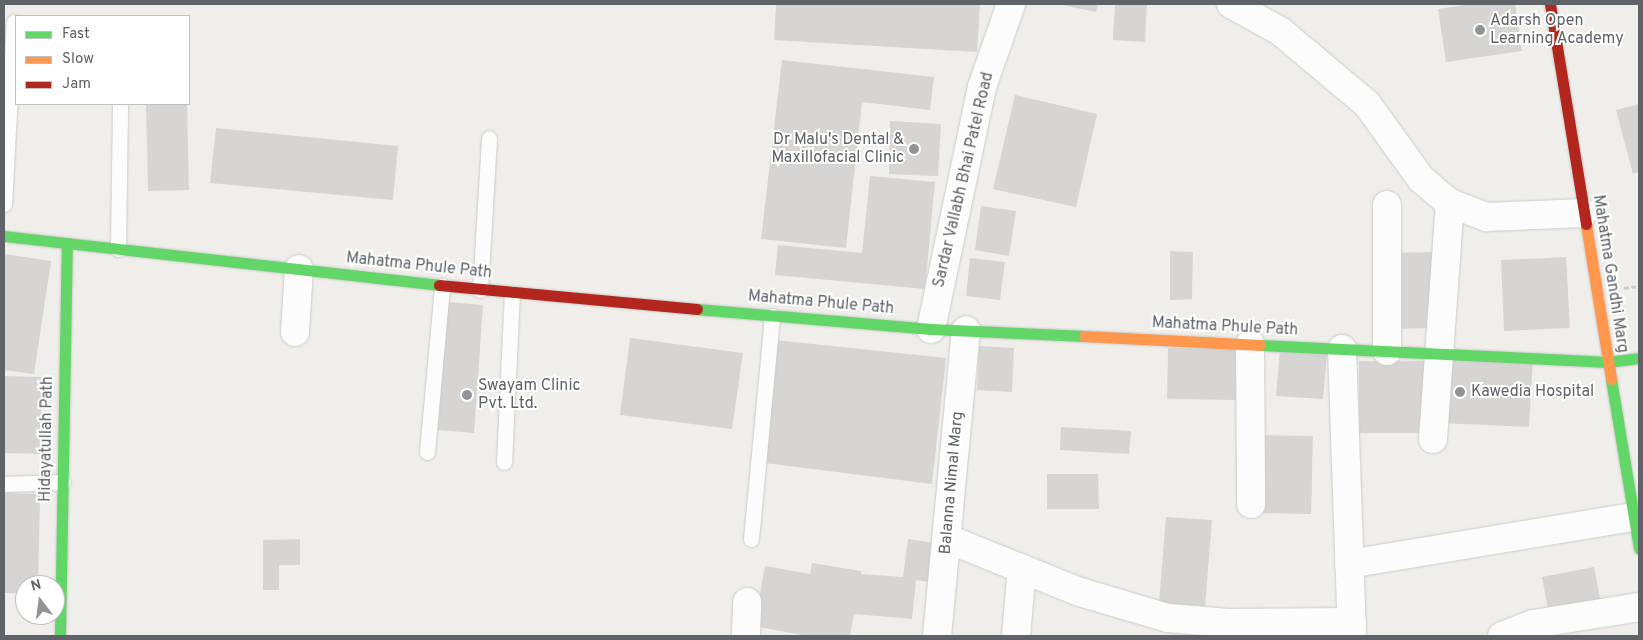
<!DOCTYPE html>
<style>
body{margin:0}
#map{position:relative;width:1643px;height:640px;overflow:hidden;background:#efeeea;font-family:Overpass,sans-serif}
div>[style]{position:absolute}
.building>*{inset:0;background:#d6d5d3}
.path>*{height:3px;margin-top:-1.5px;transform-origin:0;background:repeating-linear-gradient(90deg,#cacfcc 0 5px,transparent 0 7.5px)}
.roads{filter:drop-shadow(0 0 1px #cbcccc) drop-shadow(0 0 1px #cbcccc)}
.lane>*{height:15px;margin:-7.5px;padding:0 7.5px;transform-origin:7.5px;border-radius:7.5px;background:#fdfcfc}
.street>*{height:28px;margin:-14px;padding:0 14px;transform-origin:14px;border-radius:14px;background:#fdfcfc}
.fast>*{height:11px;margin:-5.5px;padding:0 5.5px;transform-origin:5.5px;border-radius:5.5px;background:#63d668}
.slow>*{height:11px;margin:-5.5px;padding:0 5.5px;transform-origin:5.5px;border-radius:5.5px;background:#ff974d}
.jam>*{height:11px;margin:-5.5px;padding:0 5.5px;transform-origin:5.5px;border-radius:5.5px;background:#b3261e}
.dots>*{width:14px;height:14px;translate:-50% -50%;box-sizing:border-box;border:2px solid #fff;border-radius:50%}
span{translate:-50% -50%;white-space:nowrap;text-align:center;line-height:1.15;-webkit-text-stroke:4px #fff;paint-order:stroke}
.poi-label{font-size:16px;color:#5f6368}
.left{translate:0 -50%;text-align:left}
.right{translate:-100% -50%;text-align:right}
.street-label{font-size:16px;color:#5f6368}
.frame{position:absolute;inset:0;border:5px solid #5f6368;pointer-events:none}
.legend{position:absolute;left:15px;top:15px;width:175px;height:90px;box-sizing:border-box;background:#fff;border:1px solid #bfc1c3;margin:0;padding:6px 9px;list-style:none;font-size:15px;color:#5f6368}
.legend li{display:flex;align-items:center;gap:10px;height:25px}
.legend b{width:25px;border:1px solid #bfc1c3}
.north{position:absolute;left:15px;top:575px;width:50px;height:50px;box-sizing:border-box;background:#fff;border:1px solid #bfc1c3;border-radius:50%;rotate:345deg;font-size:14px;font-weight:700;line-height:20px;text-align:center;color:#5f6368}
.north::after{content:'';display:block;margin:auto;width:18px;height:22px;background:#919496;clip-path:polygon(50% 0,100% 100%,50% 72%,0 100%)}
</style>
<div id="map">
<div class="building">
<div style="clip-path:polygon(776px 4px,980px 4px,977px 52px,774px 40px)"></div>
<div style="clip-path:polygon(1057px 4px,1098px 4px,1096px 12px)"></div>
<div style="clip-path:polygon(1115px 4px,1147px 4px,1145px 42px,1113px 40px)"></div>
<div style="clip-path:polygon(1471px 4px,1515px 4px,1522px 51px,1446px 62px,1438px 9px)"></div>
<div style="clip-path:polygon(782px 60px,934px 77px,930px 110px,862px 102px,846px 248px,761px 239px)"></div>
<div style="clip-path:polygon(1015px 95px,1097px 114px,1076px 207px,993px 189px)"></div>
<div style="clip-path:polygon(146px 104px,187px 104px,189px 190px,148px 191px)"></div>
<div style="clip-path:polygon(1639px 104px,1639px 172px,1633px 174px,1616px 110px)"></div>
<div style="clip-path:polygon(890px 121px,941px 124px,938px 176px,889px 174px)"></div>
<div style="clip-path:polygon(216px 128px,398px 146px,393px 200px,210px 183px)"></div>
<div style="clip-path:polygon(870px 176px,935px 182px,925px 289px,775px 275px,778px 245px,862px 253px)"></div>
<div style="clip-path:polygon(981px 206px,1016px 211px,1009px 256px,975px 250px)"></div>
<div style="clip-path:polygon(1170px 251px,1193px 252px,1192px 299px,1170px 300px)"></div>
<div style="clip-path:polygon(1432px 252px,1433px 328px,1396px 329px,1395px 253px)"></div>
<div style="clip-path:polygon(4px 254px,51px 261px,34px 374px,4px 370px)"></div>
<div style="clip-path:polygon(1566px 257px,1570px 328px,1504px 331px,1501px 260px)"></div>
<div style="clip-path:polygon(970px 258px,1005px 262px,1000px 300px,966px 296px)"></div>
<div style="clip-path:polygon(447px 302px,483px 305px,474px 433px,438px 430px)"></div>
<div style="clip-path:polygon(630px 338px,743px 353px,732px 429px,620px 415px)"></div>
<div style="clip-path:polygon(775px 340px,946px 358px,932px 484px,765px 463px)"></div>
<div style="clip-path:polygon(979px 346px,1014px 348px,1012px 392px,977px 390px)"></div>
<div style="clip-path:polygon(1168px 348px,1248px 349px,1247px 400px,1167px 399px)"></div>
<div style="clip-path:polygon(1280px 350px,1327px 354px,1323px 399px,1276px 396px)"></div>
<div style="clip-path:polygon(1442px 355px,1533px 359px,1529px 427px,1439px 423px)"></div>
<div style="clip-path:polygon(1359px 361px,1426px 361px,1425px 433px,1359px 433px)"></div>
<div style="clip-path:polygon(4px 376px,42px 377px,40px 454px,4px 453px)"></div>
<div style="clip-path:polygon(1061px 427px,1131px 431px,1129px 454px,1060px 450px)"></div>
<div style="clip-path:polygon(1256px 435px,1313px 436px,1311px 514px,1255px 513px)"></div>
<div style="clip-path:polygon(1047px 474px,1098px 474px,1099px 509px,1047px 509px)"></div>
<div style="clip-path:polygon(4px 493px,40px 494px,38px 585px,25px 585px,25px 593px,4px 593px)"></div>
<div style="clip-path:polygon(1166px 517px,1212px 520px,1205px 606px,1159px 603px)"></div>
<div style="clip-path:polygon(300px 539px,300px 565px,279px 565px,279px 590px,263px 590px,263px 540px)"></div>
<div style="clip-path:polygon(908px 539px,942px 544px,936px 583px,916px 580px,912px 619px,854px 614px,850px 636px,808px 636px,754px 626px,765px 566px,810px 574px,812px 563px,861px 571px,861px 574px,903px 577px)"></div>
<div style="clip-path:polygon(1594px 567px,1601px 603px,1549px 614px,1542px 577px)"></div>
</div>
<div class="path">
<div style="left:1624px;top:288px;width:15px;rotate:-8deg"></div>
</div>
<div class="roads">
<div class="lane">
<div style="left:4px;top:204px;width:182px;rotate:-86.9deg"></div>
<div style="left:118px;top:249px;width:145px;rotate:-89.2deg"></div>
<div style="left:480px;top:290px;width:152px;rotate:-86.6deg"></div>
<div style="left:427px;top:452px;width:167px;rotate:-84.8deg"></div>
<div style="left:504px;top:462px;width:169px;rotate:-87.3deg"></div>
<div style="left:4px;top:484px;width:59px;rotate:-1.9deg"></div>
<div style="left:751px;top:539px;width:224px;rotate:-84.6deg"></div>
</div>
<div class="street">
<div style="left:1231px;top:4px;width:56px;rotate:28.9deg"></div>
<div style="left:1280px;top:31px;width:114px;rotate:40deg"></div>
<div style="left:1367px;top:104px;width:92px;rotate:54.2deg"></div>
<div style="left:1421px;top:179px;width:38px;rotate:40deg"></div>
<div style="left:1450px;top:203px;width:40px;rotate:21deg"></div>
<div style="left:1487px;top:217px;width:96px;rotate:-2.4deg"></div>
<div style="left:1387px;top:205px;width:146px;rotate:90deg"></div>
<div style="left:931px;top:329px;width:247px;rotate:-78.1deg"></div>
<div style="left:982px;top:87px;width:88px;rotate:-70.7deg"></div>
<div style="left:295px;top:332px;width:63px;rotate:-86.4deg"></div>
<div style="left:1250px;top:344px;width:160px;rotate:89.6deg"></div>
<div style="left:1342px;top:349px;width:287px;rotate:88deg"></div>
<div style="left:1433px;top:439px;width:237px;rotate:-85.9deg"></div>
<div style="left:948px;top:539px;width:142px;rotate:21.9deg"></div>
<div style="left:1080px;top:592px;width:92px;rotate:16.5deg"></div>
<div style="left:1168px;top:618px;width:60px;rotate:4.8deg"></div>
<div style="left:1228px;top:623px;width:124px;rotate:-0.5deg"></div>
<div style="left:1349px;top:564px;width:289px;rotate:-9.4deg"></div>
<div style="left:746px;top:636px;width:34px;rotate:-88deg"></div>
<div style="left:937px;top:636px;width:307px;rotate:-84.6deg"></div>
<div style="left:1016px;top:636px;width:68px;rotate:-85deg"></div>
<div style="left:1502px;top:636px;width:33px;rotate:-21deg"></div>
<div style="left:1533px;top:624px;width:107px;rotate:-9.1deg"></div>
</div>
<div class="fast">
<div style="left:4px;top:236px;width:438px;rotate:6.4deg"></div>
<div style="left:697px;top:309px;width:235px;rotate:4.9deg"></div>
<div style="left:931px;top:329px;width:153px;rotate:2.6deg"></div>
<div style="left:1260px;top:345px;width:347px;rotate:2.8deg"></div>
<div style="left:1607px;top:362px;width:32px;rotate:-7deg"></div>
<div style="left:1611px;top:379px;width:172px;rotate:80.6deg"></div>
<div style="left:60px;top:636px;width:393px;rotate:-89deg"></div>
</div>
<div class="slow">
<div style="left:1586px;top:224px;width:157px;rotate:80.8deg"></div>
<div style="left:1084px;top:336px;width:176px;rotate:2.9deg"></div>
</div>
<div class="jam">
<div style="left:1550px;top:4px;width:223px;rotate:80.7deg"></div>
<div style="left:439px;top:285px;width:259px;rotate:5.3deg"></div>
</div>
</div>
<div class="dots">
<div style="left:1480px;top:30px;background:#919496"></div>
<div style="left:914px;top:149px;background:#919496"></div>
<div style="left:1460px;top:392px;background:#919496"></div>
<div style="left:467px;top:395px;background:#919496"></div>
</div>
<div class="poi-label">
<span class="left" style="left:1490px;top:30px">Adarsh Open<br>Learning Academy</span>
<span class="right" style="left:904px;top:149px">Dr Malu's Dental &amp;<br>Maxillofacial Clinic</span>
<span class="left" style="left:478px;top:395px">Swayam Clinic<br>Pvt. Ltd.</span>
<span class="left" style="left:1471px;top:392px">Kawedia Hospital</span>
</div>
<div class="street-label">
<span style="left:964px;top:180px;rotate:-77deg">Sardar Vallabh Bhai Patel Road</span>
<span style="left:419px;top:266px;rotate:6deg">Mahatma Phule Path</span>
<span style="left:1610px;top:274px;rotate:81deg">Mahatma Gandhi Marg</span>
<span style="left:821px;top:303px;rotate:5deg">Mahatma Phule Path</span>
<span style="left:1225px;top:327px;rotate:3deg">Mahatma Phule Path</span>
<span style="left:47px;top:439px;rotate:-89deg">Hidayatullah Path</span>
<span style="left:952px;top:483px;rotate:-85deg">Balanna Nimal Marg</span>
</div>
<div class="frame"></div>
<ul class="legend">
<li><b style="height:6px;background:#63d668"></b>Fast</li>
<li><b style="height:6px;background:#ff974d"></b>Slow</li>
<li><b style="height:6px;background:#b3261e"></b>Jam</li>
</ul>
<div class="north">N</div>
</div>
